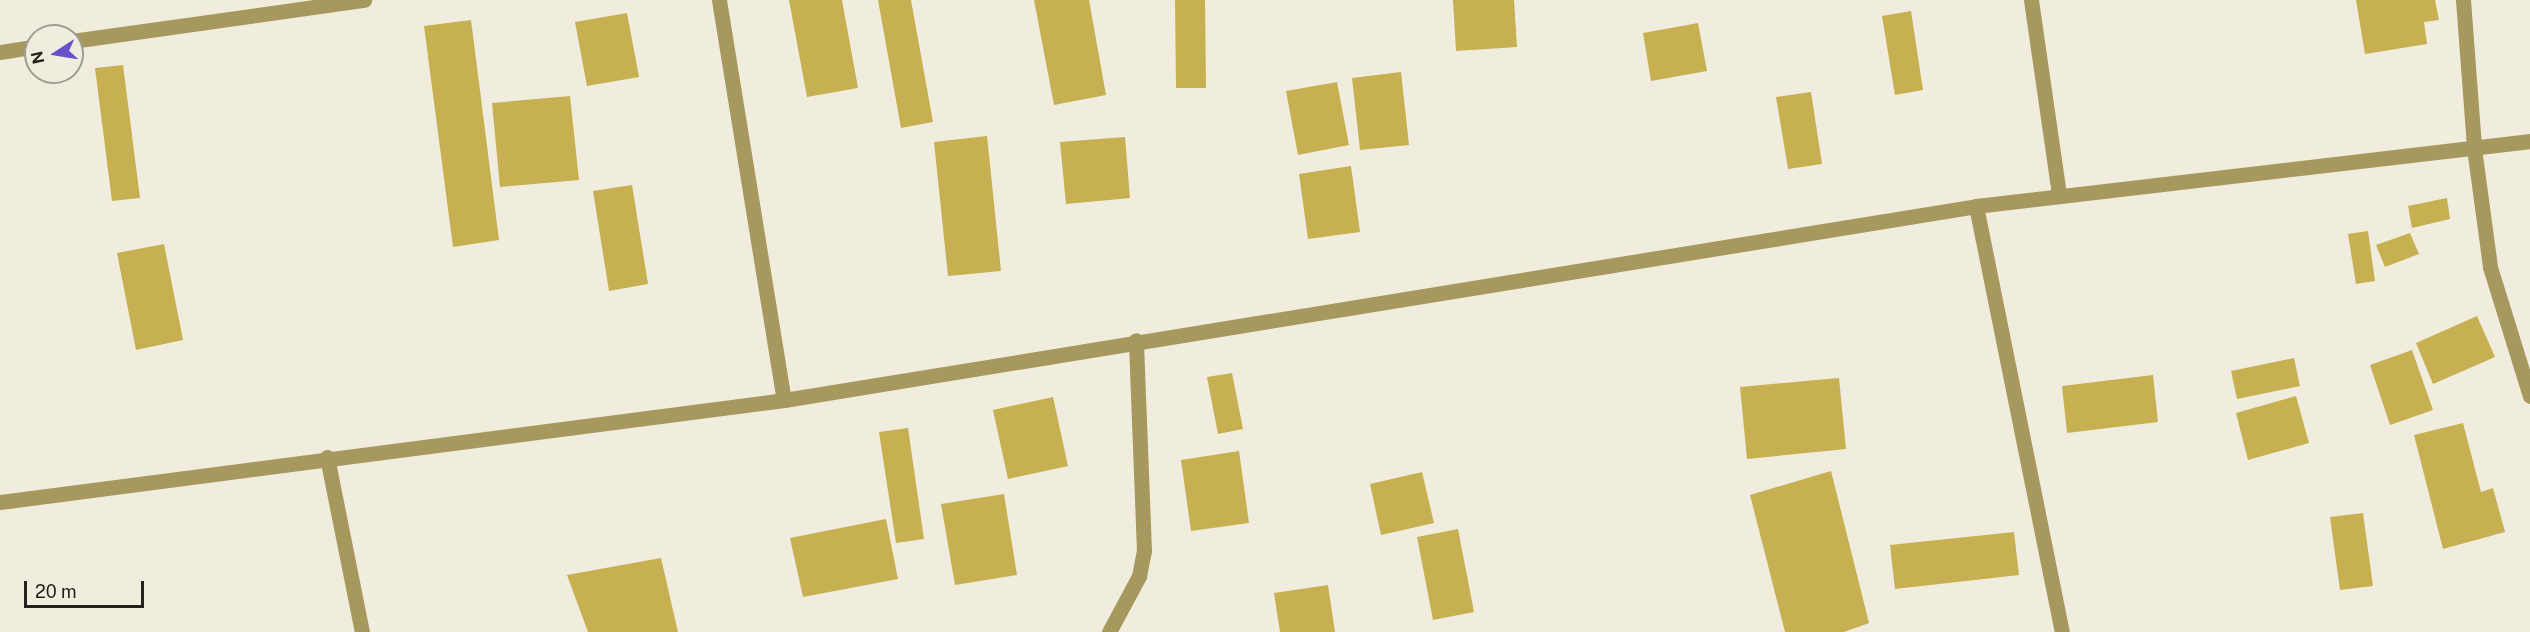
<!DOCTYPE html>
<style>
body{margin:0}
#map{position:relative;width:2530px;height:632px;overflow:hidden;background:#f1edde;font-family:"Public Sans",sans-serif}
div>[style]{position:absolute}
.building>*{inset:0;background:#c7b051}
.minor>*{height:15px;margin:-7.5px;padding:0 7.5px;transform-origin:7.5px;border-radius:7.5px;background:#a7985e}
span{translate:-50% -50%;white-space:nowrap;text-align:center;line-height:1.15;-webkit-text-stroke:6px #f1edde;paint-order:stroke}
.north{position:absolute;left:24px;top:24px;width:60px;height:60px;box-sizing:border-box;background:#f1edde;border:2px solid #9f9c90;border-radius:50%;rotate:258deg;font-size:16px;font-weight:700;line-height:24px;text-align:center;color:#23221c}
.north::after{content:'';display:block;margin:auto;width:21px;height:27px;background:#6852cb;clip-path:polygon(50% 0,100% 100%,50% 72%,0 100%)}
.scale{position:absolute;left:24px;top:581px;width:120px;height:27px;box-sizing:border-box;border:3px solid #23221c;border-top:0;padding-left:8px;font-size:18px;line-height:21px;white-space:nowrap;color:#23221c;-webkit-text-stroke:4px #f1edde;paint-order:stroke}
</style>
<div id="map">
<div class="building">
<div style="clip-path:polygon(789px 0,842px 0,858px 88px,807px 97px)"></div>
<div style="clip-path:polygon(878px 0,911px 0,933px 122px,901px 128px)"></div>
<div style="clip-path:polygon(1034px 0,1089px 0,1106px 95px,1054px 105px)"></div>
<div style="clip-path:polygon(1175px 0,1205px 0,1206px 88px,1176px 88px)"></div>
<div style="clip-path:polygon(1453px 0,1514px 0,1517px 47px,1456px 51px)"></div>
<div style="clip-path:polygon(2356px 0,2435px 0,2439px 20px,2424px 22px,2427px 44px,2365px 54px)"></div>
<div style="clip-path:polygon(1911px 11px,1923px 90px,1895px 95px,1882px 16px)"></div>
<div style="clip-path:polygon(627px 13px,639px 77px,587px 86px,575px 22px)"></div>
<div style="clip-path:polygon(471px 20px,499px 240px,453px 247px,424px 26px)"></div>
<div style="clip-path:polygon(1698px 23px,1707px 71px,1651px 81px,1643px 33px)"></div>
<div style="clip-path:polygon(123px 65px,140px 198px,112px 201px,95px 68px)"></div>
<div style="clip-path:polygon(1401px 72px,1409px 145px,1360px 150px,1352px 78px)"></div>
<div style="clip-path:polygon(1337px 82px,1349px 145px,1298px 155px,1286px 91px)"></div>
<div style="clip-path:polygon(1811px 92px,1822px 164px,1788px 169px,1776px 97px)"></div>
<div style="clip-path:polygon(570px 96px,579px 180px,500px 187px,492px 103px)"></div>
<div style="clip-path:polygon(987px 136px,1001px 271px,948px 276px,934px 142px)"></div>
<div style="clip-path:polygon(1125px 137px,1130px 198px,1066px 204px,1060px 142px)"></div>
<div style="clip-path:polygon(1351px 166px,1360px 232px,1308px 239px,1299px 174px)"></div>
<div style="clip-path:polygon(632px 185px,648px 284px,609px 291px,593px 191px)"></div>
<div style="clip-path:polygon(2447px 198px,2450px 219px,2412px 228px,2408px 206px)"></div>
<div style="clip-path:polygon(2368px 231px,2375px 281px,2356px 284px,2348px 234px)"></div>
<div style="clip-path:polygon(2410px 233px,2419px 254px,2385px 267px,2376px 245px)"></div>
<div style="clip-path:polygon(164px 244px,183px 340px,136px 350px,117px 253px)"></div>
<div style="clip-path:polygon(2477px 316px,2495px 357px,2433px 384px,2416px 343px)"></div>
<div style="clip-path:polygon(2412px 350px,2433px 410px,2390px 425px,2370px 365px)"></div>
<div style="clip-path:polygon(2294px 358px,2300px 386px,2237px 399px,2231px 371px)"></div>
<div style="clip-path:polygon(1232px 373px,1243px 429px,1218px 434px,1207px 377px)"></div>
<div style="clip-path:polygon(2153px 375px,2158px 422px,2067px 433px,2062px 386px)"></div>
<div style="clip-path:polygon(1839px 378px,1846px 449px,1747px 459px,1740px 387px)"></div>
<div style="clip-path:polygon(2296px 396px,2309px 443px,2248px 460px,2236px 413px)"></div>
<div style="clip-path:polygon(1053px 397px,1068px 466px,1008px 479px,993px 410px)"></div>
<div style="clip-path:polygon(2463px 423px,2481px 492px,2493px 488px,2505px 532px,2443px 549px,2414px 435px)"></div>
<div style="clip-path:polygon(908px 428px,924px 539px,896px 543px,879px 432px)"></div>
<div style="clip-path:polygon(1239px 451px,1249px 523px,1191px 531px,1181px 460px)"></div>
<div style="clip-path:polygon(1831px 471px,1869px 623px,1844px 632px,1785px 632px,1750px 495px)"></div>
<div style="clip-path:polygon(1422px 472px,1434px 523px,1381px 535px,1370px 484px)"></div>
<div style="clip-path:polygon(1004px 494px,1017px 575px,955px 585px,941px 504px)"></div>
<div style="clip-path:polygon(2363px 513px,2373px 586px,2340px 590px,2330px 517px)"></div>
<div style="clip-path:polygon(886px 519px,898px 579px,803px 597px,790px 538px)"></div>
<div style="clip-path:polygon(1458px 529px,1474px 612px,1433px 620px,1417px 537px)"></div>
<div style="clip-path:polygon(2014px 532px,2019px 575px,1895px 589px,1890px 545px)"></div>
<div style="clip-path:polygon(661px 558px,678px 632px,588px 632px,567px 575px)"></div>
<div style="clip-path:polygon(1328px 585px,1335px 632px,1280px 632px,1274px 593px)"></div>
</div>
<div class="minor">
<div style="left:719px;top:0;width:405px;rotate:80.8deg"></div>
<div style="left:2031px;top:0;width:197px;rotate:81.8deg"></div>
<div style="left:2463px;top:0;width:148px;rotate:85.7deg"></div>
<div style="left:2474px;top:148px;width:120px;rotate:82.3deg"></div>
<div style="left:2490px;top:267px;width:135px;rotate:72.8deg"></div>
<div style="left:72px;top:41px;width:295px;rotate:-8deg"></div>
<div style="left:0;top:52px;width:36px;rotate:-9deg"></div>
<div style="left:1976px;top:206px;width:435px;rotate:78.6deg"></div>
<div style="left:327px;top:457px;width:178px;rotate:78.7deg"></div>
<div style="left:0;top:502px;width:791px;rotate:-7.41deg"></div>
<div style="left:784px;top:400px;width:1208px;rotate:-9.24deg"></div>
<div style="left:1976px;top:206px;width:558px;rotate:-6.69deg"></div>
<div style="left:1109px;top:632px;width:64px;rotate:-61.8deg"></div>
<div style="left:1139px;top:576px;width:25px;rotate:-79deg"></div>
<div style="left:1144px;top:551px;width:211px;rotate:-92.2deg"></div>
</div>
<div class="north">N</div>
<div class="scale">20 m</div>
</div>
